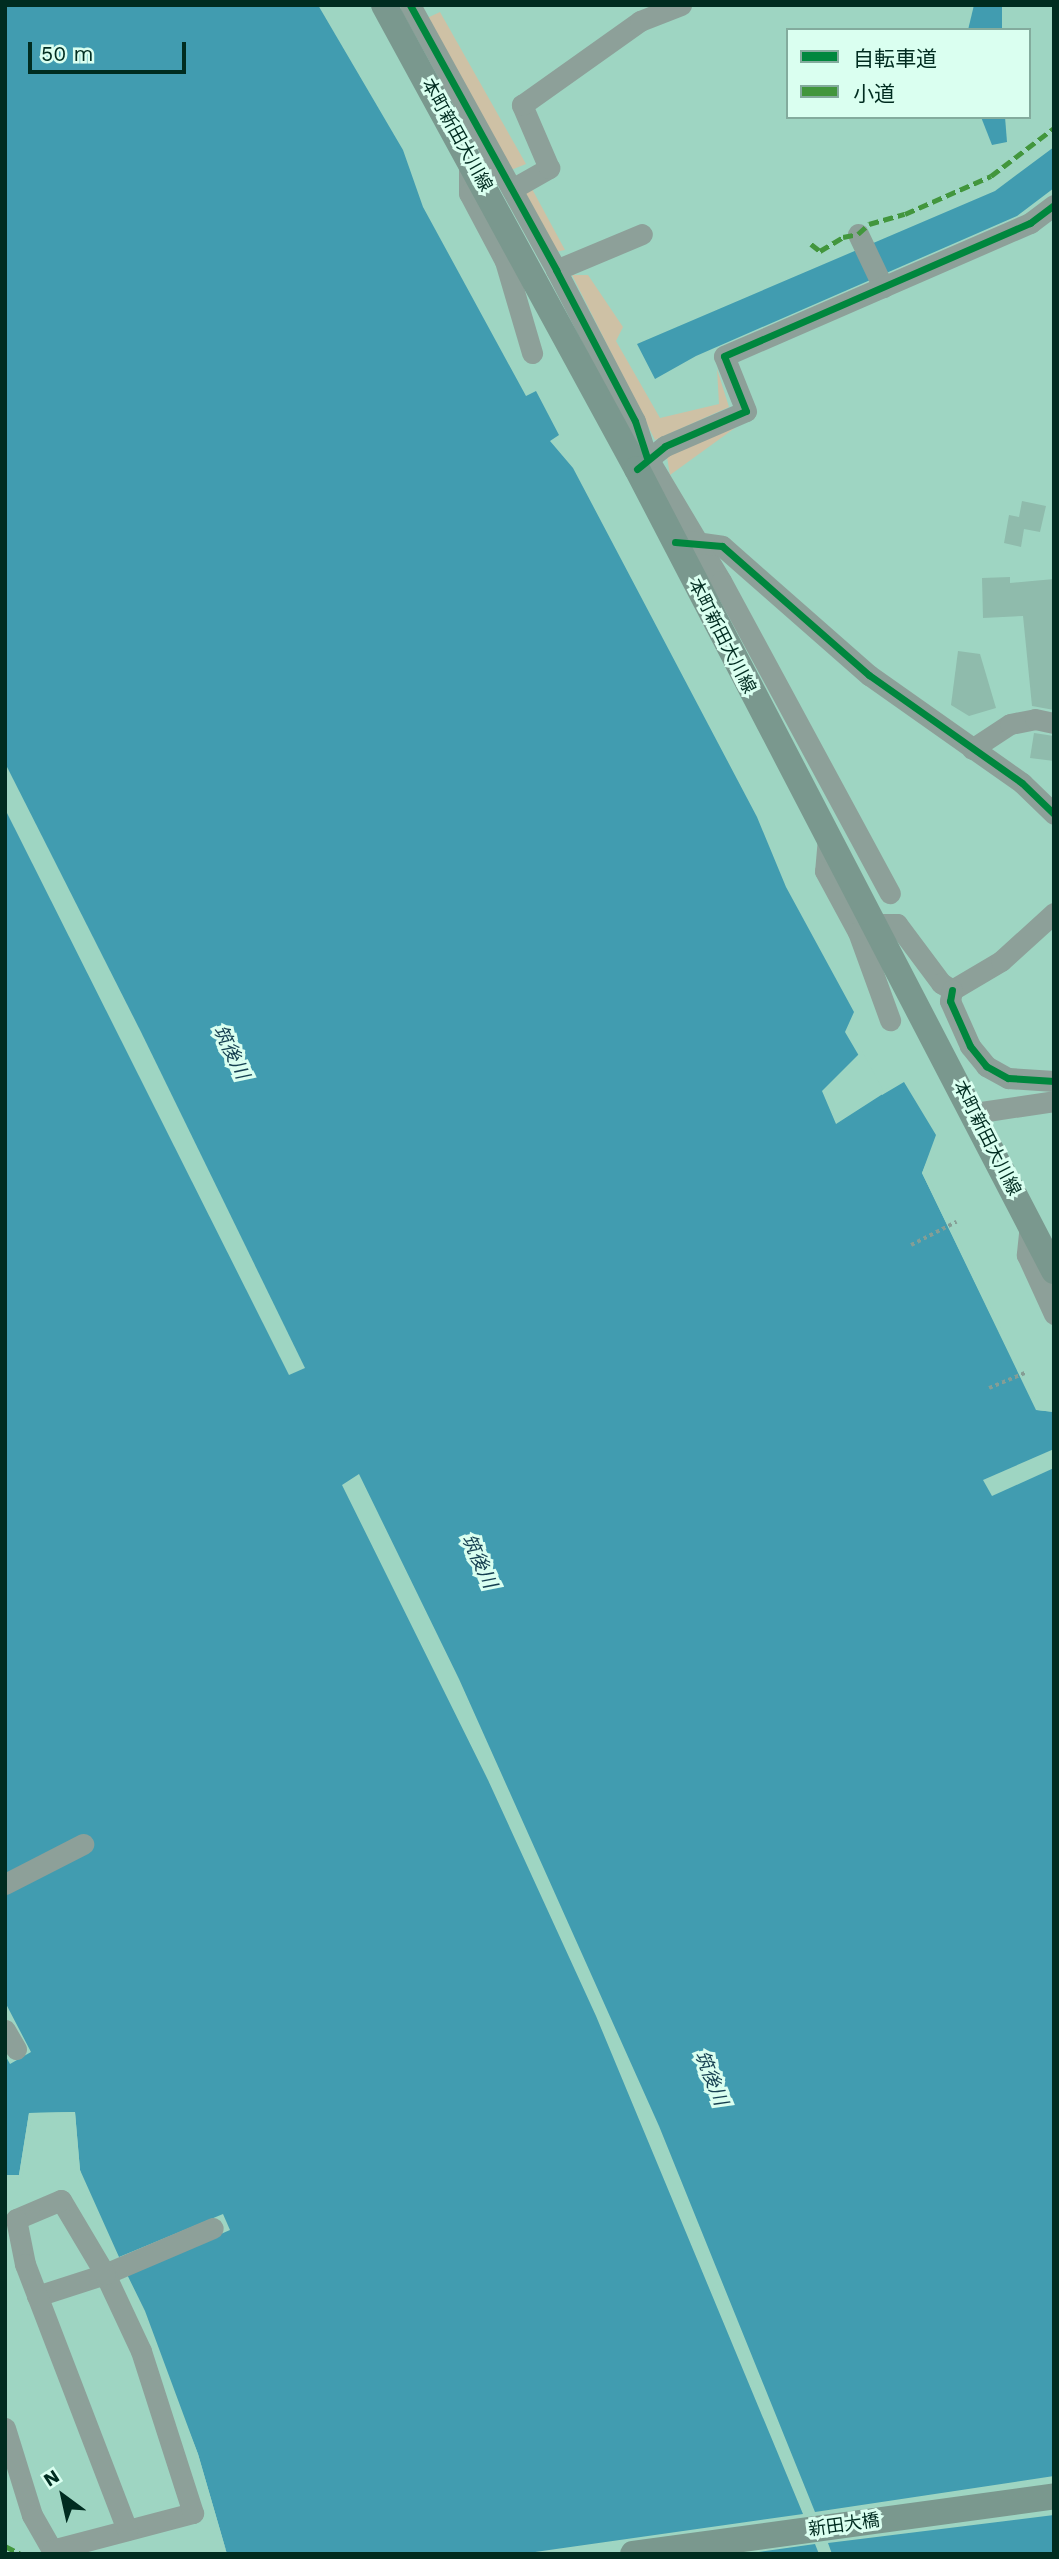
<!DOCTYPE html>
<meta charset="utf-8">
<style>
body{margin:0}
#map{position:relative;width:1059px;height:2559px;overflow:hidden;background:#9ed5c2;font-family:"Work Sans","Noto Sans JP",sans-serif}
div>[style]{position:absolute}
.green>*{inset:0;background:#cec1a5}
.water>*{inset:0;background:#419cb0}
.pier>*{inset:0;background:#9ed5c2}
.building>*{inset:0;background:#8fbbac}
.path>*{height:3.5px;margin-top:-1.75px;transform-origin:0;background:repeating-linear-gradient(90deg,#859e95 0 3.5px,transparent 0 7px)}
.minor>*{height:21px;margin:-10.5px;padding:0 10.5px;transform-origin:10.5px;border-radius:10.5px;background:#8da099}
.major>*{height:26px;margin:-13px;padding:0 13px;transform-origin:13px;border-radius:13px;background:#7a988e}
.quiet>*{height:5px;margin-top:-2.5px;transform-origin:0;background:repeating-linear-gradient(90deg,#42963d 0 10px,transparent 0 15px)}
.cycleway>*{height:7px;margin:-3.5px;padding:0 3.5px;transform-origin:3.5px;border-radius:3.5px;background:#00873e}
span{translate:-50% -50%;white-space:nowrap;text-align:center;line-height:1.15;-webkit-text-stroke:6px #dafff0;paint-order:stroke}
.street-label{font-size:18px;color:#002c20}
.water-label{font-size:19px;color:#153f50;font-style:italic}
.frame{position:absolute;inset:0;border:7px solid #002c20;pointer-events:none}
.legend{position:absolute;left:786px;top:28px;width:245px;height:91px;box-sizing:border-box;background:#dafff0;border:2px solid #83ab9d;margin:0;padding:9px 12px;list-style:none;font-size:21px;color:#002c20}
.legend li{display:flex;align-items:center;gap:14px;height:35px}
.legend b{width:35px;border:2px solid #83ab9d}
.north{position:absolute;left:28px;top:2461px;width:70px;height:70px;-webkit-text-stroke:5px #dafff0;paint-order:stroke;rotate:327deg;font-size:19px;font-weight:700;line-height:28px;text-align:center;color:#002c20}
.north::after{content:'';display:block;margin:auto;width:24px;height:32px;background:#002c20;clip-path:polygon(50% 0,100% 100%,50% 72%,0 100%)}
.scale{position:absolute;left:28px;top:42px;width:158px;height:32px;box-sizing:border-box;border:4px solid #002c20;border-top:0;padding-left:9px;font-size:21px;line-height:24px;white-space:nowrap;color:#002c20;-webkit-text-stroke:5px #dafff0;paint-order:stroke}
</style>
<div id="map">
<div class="green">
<div style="clip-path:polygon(440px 12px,526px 164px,511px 170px,425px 19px)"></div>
<div style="clip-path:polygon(531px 187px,565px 250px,555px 252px,523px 196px)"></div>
<div style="clip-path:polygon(572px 275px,588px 275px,623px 327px,616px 341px,660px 418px,719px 404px,717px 369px,729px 407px,655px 440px)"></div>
<div style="clip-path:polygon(750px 417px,670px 475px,667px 457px)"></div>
</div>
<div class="water">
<div style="clip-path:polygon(5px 5px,318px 5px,403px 150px,423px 207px,526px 396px,536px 391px,559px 435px,550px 441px,573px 468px,757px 817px,786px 887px,854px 1012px,845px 1032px,882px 1095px,904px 1082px,936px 1135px,922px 1173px,1036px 1410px,1054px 1412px,1054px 2554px,227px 2554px,198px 2454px,145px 2311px,87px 2193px,80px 2170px,75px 2112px,29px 2113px,19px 2175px,5px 2175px,5px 2055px,10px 2064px,31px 2052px,5px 2002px)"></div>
<div style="clip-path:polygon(974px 5px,1002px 5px,1002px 30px,968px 30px)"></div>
<div style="clip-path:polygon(981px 117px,1005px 117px,1007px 142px,992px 145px)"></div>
<div style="clip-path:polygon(1054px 147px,1054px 188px,1017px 216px,696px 356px,655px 379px,637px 344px,995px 191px)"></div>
</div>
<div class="pier">
<div style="clip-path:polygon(5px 763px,141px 1032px,305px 1368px,289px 1375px,5px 809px)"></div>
<div style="clip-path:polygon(862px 1051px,883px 1090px,906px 1079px,836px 1124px,822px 1091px)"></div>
<div style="clip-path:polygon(939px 1133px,926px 1173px,1039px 1407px,1054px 1408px,1054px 1412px,1037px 1410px,922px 1173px)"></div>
<div style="clip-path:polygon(1054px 1449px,1054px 1468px,992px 1496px,983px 1480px)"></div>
<div style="clip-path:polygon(359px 1474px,459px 1679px,659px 2126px,815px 2512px,1054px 2476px,1054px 2515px,828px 2543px,832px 2554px,819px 2554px,815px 2544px,745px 2554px,521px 2554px,803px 2514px,596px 2016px,488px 1780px,342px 1485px)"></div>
<div style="clip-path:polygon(75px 2112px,80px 2170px,119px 2257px,223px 2214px,230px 2230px,127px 2275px,198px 2454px,227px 2554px,142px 2313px,84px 2194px,76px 2171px,72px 2116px,32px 2117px,22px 2177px,5px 2178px,19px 2175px,29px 2113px)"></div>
</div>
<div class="building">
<div style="clip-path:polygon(1022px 501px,1046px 506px,1040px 532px,1024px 529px,1021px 547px,1004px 543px,1009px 515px,1019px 517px)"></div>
<div style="clip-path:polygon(1010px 577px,1010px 583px,1054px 579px,1054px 710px,1032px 706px,1023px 616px,983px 618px,982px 578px)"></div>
<div style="clip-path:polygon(958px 651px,980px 654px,996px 708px,969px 716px,951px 705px)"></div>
<div style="clip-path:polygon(1034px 733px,1054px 736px,1054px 761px,1030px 758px)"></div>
</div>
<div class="path">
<div style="left:911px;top:1245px;width:51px;rotate:-27.1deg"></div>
<div style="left:989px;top:1388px;width:41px;rotate:-22.8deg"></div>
</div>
<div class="minor">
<div style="left:410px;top:5px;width:303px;rotate:61.1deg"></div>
<div style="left:556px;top:270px;width:170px;rotate:62.4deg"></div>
<div style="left:635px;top:421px;width:38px;rotate:72deg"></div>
<div style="left:647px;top:457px;width:144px;rotate:59.2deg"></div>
<div style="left:721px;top:581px;width:355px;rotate:61.6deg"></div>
<div style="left:469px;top:159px;width:34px;rotate:90deg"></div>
<div style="left:469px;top:193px;width:77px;rotate:62.1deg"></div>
<div style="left:505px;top:261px;width:96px;rotate:73.6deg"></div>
<div style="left:512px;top:189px;width:43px;rotate:-29.6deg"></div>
<div style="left:549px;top:168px;width:69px;rotate:-113.2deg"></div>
<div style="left:522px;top:105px;width:145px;rotate:-35.4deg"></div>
<div style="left:640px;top:21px;width:44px;rotate:-21.3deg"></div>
<div style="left:858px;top:234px;width:59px;rotate:64.7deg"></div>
<div style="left:556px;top:270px;width:93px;rotate:-22.7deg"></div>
<div style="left:638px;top:467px;width:34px;rotate:-38deg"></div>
<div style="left:665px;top:446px;width:88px;rotate:-23.4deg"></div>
<div style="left:746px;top:411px;width:59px;rotate:-111.8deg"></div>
<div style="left:724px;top:356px;width:334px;rotate:-23.5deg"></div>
<div style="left:1030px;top:223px;width:30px;rotate:-37deg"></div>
<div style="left:688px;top:541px;width:34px;rotate:8deg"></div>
<div style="left:722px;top:546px;width:196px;rotate:41.3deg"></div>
<div style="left:869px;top:675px;width:187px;rotate:35.2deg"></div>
<div style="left:1022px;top:783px;width:45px;rotate:44.1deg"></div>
<div style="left:972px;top:749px;width:45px;rotate:-33.3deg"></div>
<div style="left:1010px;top:724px;width:25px;rotate:-11deg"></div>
<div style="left:1035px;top:719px;width:19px;rotate:12deg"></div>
<div style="left:828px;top:838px;width:33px;rotate:95deg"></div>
<div style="left:825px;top:871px;width:69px;rotate:61.6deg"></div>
<div style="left:858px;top:932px;width:94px;rotate:70deg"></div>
<div style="left:876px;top:924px;width:21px"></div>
<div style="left:897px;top:924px;width:74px;rotate:53.3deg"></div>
<div style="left:941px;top:983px;width:13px;rotate:32deg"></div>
<div style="left:952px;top:990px;width:57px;rotate:-30.6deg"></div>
<div style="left:1001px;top:961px;width:72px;rotate:-42.2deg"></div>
<div style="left:952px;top:990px;width:11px;rotate:100deg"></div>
<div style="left:950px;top:1001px;width:49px;rotate:66deg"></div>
<div style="left:970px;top:1046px;width:26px;rotate:51deg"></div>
<div style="left:986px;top:1066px;width:25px;rotate:29deg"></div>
<div style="left:1008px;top:1078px;width:46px;rotate:3.7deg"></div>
<div style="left:974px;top:1113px;width:81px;rotate:-8.5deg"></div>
<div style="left:1030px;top:1224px;width:31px;rotate:96deg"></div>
<div style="left:1027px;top:1255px;width:65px;rotate:65.4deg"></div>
<div style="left:5px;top:1884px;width:88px;rotate:-27.1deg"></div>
<div style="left:5px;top:2030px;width:22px;rotate:60deg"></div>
<div style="left:37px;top:2296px;width:71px;rotate:-17.9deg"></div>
<div style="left:105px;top:2274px;width:117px;rotate:-23.1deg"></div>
<div style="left:5px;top:2428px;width:91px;rotate:72.8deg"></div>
<div style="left:32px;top:2515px;width:40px;rotate:60.3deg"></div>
<div style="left:52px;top:2550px;width:146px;rotate:-14.7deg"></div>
<div style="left:193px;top:2513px;width:170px;rotate:-107.8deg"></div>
<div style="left:141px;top:2351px;width:85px;rotate:-115.1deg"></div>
<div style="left:105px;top:2274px;width:86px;rotate:-120.7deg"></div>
<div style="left:61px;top:2200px;width:49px;rotate:157.1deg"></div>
<div style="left:16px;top:2219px;width:46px;rotate:78.7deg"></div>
<div style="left:25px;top:2264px;width:285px;rotate:69deg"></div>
</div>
<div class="major">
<div style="left:384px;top:5px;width:528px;rotate:61.4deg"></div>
<div style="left:637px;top:469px;width:904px;rotate:62.53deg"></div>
<div style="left:633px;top:2554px;width:425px;rotate:-7.8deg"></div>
</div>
<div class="quiet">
<div style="left:811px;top:244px;width:11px;rotate:38deg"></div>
<div style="left:820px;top:251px;width:27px;rotate:-31deg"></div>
<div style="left:843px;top:237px;width:15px;rotate:-11deg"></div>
<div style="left:858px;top:234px;width:15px;rotate:-42deg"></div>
<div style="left:869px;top:224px;width:37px;rotate:-16deg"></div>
<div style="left:905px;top:214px;width:94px;rotate:-23.8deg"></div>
<div style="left:991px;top:176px;width:79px;rotate:-37.3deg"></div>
<div style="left:5px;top:2546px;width:18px;rotate:27deg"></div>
</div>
<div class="cycleway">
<div style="left:410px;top:5px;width:303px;rotate:61.1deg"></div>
<div style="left:556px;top:270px;width:170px;rotate:62.4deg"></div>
<div style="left:635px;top:421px;width:38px;rotate:72deg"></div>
<div style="left:637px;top:469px;width:36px;rotate:-39deg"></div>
<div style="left:665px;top:446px;width:88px;rotate:-23.4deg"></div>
<div style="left:746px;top:411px;width:59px;rotate:-111.8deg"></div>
<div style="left:724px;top:356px;width:334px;rotate:-23.5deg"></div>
<div style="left:1030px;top:223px;width:30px;rotate:-37deg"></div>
<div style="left:675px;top:542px;width:47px;rotate:4.9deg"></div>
<div style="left:722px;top:546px;width:196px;rotate:41.3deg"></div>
<div style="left:869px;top:675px;width:187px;rotate:35.2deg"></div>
<div style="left:1022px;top:783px;width:45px;rotate:44.1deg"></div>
<div style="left:952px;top:990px;width:11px;rotate:100deg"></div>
<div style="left:950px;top:1001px;width:49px;rotate:66deg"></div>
<div style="left:970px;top:1046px;width:26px;rotate:51deg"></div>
<div style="left:986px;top:1066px;width:25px;rotate:29deg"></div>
<div style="left:1008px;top:1078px;width:46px;rotate:3.7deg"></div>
</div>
<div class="street-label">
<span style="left:457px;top:135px;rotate:61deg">本町新田大川線</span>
<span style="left:722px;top:636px;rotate:63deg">本町新田大川線</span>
<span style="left:987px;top:1138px;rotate:63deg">本町新田大川線</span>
<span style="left:844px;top:2525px;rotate:-8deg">新田大橋</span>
</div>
<div class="water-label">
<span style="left:231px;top:1052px;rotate:64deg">筑後川</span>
<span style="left:479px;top:1561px;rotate:65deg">筑後川</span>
<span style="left:711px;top:2078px;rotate:68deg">筑後川</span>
</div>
<div class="frame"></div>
<ul class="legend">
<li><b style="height:9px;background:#00873e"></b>自転車道</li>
<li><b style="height:9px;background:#42963d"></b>小道</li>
</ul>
<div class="north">N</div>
<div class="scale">50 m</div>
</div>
